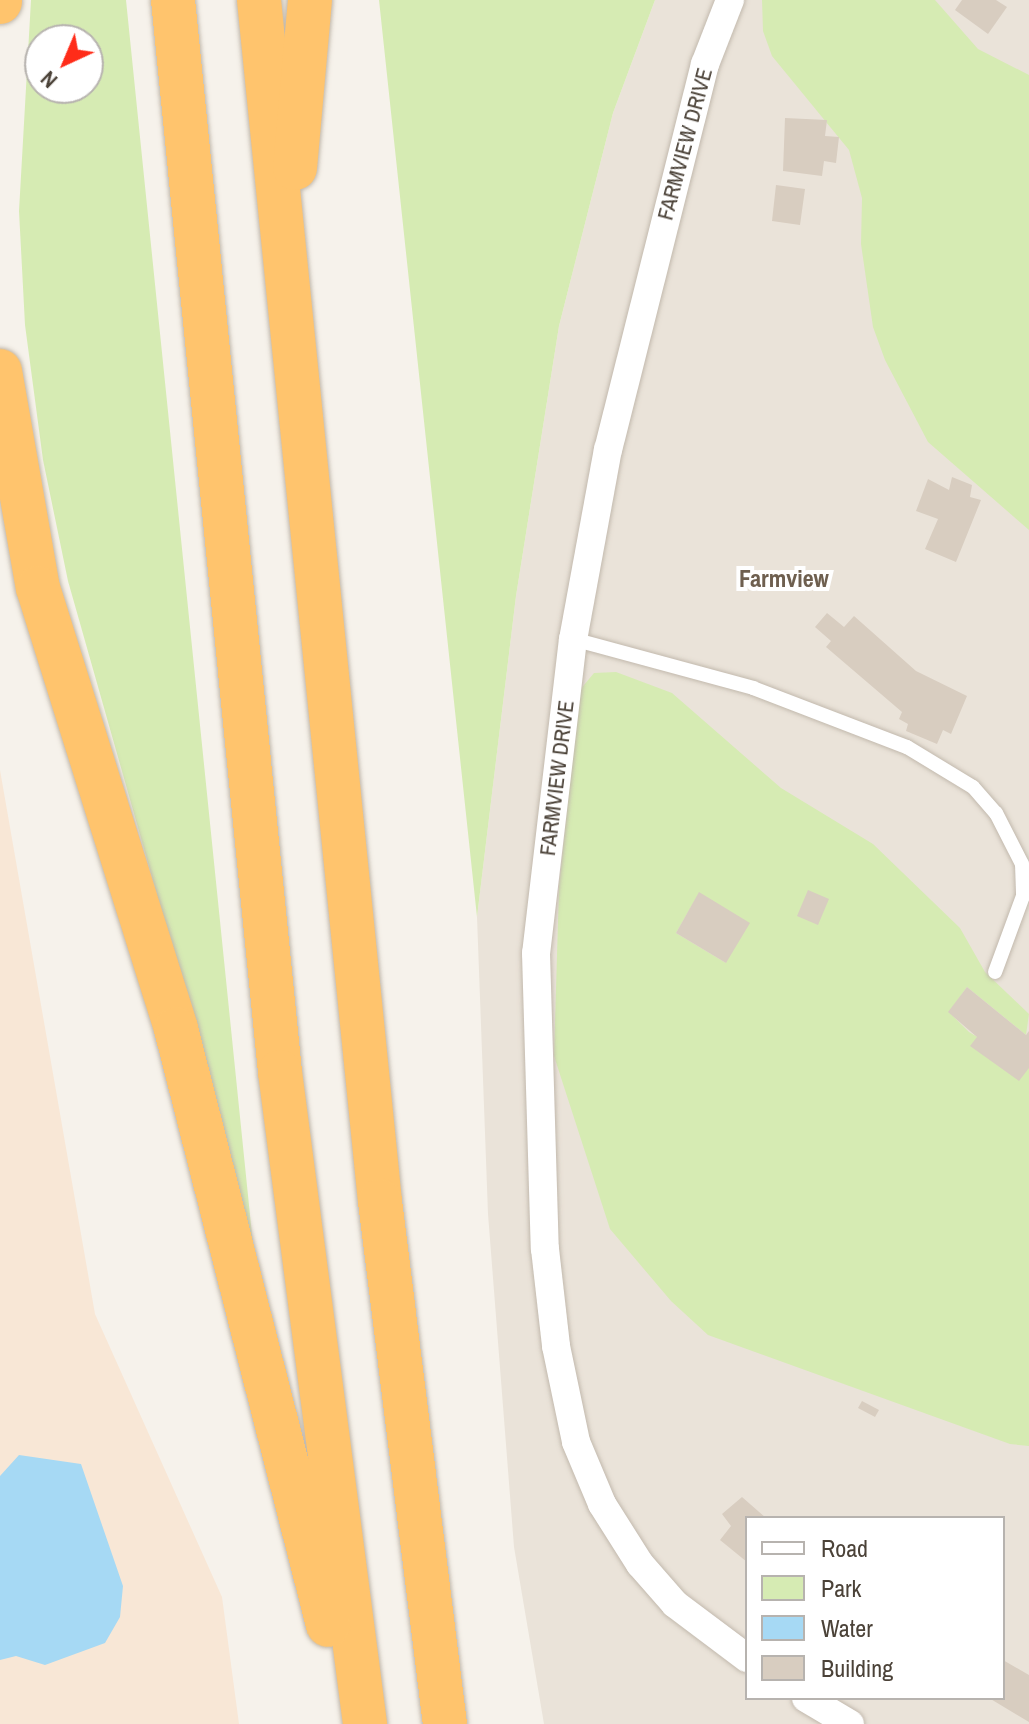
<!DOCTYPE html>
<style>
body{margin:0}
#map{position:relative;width:1029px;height:1724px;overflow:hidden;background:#f6f2eb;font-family:"Archivo Narrow",sans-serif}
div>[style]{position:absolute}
.residential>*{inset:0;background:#eae3d9}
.commercial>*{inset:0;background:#f8e7d6}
.green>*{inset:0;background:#d6ebb3}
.water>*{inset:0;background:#a6d9f4}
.building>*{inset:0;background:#d8cdc0}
.roads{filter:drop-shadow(0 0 2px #c2b9ad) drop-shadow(0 0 2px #c2b9ad)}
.lane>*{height:14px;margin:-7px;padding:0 7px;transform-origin:7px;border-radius:7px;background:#fff}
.street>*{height:28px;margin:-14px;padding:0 14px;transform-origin:14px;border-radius:14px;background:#fff}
.highway>*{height:44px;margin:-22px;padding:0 22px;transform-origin:22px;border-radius:22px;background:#ffc46d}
span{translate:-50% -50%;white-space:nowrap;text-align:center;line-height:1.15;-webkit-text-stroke:8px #fff;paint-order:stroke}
.street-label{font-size:22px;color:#4b4238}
.neighbourhood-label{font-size:24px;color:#6e5f4f;font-weight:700}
.legend{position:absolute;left:745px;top:1516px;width:260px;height:184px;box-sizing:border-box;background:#fff;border:2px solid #b7b3af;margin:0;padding:10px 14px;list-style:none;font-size:24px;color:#4b4238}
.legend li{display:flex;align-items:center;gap:16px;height:40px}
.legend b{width:40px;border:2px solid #b7b3af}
.north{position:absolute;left:24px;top:24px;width:80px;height:80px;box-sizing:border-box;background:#fff;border:2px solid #b7b3af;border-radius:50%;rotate:224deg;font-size:22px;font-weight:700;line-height:32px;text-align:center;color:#4b4238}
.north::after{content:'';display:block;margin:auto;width:28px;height:36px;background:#ff2c19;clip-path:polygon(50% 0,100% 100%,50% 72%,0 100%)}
</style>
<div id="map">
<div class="residential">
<div style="clip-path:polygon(evenodd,655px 0,1029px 0,1029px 1724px,544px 1724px,514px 1547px,488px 1214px,477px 917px,516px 596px,559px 326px,613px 113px,655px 0,747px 1518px,1003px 1518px,1003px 1698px,747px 1698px,747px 1518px)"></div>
</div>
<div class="commercial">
<div style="clip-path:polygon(0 770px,95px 1314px,222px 1597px,239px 1724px,0 1724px)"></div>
</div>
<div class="green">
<div style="clip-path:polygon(evenodd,31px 0,126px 0,255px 1264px,194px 1025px,68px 581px,43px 460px,25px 325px,19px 211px,31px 0,40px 40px,88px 40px,88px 88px,40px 88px,40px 40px)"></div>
<div style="clip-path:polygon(379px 0,655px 0,613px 113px,559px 326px,516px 596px,477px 917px)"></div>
<div style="clip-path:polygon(762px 0,935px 0,978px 49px,1029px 75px,1029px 530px,928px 442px,885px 360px,873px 327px,861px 244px,862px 198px,849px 150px,772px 56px,763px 31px)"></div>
<div style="clip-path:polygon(evenodd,616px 672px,672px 693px,781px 788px,873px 844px,960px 928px,985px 972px,1029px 1014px,1026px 1035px,967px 987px,949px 1012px,969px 1032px,1029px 1068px,1029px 1446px,1010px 1444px,708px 1335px,671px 1301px,610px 1229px,554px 1056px,559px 888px,579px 691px,594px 673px,616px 672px,699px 893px,726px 963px,676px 933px,699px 893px)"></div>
</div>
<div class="water">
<div style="clip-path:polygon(19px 1455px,81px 1464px,123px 1586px,120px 1617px,105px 1643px,45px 1665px,16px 1656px,0 1660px,0 1673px,0 1476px)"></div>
</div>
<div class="building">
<div style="clip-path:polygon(962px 0,996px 0,1007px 7px,988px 34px,955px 10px)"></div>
<div style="clip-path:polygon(785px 118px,827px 120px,825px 136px,839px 137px,836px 163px,824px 161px,822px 176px,783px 171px)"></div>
<div style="clip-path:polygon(776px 185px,805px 189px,800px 225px,772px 221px)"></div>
<div style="clip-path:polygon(952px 477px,972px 485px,970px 497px,981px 500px,956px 562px,925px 549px,938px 519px,916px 511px,928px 479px,949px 490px)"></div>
<div style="clip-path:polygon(827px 613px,844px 627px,854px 616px,916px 671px,967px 696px,951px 734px,943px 730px,937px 744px,906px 731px,908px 724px,899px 719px,902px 712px,826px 647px,831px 641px,815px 627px)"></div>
<div style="clip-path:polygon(808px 890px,829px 899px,818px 925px,797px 916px)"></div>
<div style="clip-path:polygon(699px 892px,750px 923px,726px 963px,676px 933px)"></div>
<div style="clip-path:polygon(967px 987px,1026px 1035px,1029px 1031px,1029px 1068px,1019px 1081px,970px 1046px,977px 1037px,948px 1012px)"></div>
<div style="clip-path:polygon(862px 1401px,879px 1410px,875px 1417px,858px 1408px)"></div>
<div style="clip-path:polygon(742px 1497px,766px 1518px,747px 1518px,747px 1562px,720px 1540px,731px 1526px,722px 1514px)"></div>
<div style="clip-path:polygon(1003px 1660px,1029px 1675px,1029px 1722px,989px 1698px,1003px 1698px)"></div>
</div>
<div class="roads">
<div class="lane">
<div style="left:573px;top:639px;width:187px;rotate:15.2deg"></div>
<div style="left:753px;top:688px;width:165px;rotate:21deg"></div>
<div style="left:907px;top:747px;width:77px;rotate:31.2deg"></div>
<div style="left:973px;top:787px;width:35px;rotate:49deg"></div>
<div style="left:996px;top:813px;width:57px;rotate:63deg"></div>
<div style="left:1022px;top:864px;width:32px;rotate:88deg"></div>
<div style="left:1023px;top:896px;width:81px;rotate:110.2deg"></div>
</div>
<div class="street">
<div style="left:730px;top:0;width:69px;rotate:111.3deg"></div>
<div style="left:705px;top:64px;width:397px;rotate:104.1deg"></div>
<div style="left:608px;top:449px;width:193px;rotate:100.4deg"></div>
<div style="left:573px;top:639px;width:316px;rotate:96.7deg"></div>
<div style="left:536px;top:953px;width:296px;rotate:88.3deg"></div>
<div style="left:545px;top:1249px;width:98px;rotate:83.5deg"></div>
<div style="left:556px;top:1346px;width:98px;rotate:78.2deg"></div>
<div style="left:576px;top:1442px;width:67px;rotate:67.2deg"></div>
<div style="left:602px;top:1504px;width:71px;rotate:57.7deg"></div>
<div style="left:640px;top:1564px;width:53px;rotate:48.8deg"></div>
<div style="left:675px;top:1604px;width:90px;rotate:36.9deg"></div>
<div style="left:806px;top:1698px;width:51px;rotate:30.6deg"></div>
</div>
<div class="highway">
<div style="left:173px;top:0;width:1077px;rotate:84.3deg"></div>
<div style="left:280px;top:1072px;width:658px;rotate:82.57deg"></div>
<div style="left:259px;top:0;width:1207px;rotate:84.25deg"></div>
<div style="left:380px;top:1201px;width:527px;rotate:82.92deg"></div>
<div style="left:0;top:2px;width:2px;rotate:-90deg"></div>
<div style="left:295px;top:168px;width:169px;rotate:-84.9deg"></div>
<div style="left:0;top:371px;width:220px;rotate:80.1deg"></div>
<div style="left:38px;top:588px;width:462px;rotate:72.6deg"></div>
<div style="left:176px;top:1029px;width:615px;rotate:75.69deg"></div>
</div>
</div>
<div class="street-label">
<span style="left:685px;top:144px;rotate:-75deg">FARMVIEW DRIVE</span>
<span style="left:557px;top:778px;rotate:-83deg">FARMVIEW DRIVE</span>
</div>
<div class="neighbourhood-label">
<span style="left:784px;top:579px">Farmview</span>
</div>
<ul class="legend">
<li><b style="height:10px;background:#fff"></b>Road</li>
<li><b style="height:22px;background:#d6ebb3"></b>Park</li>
<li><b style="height:22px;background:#a6d9f4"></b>Water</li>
<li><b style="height:22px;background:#d8cdc0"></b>Building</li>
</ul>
<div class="north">N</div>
</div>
